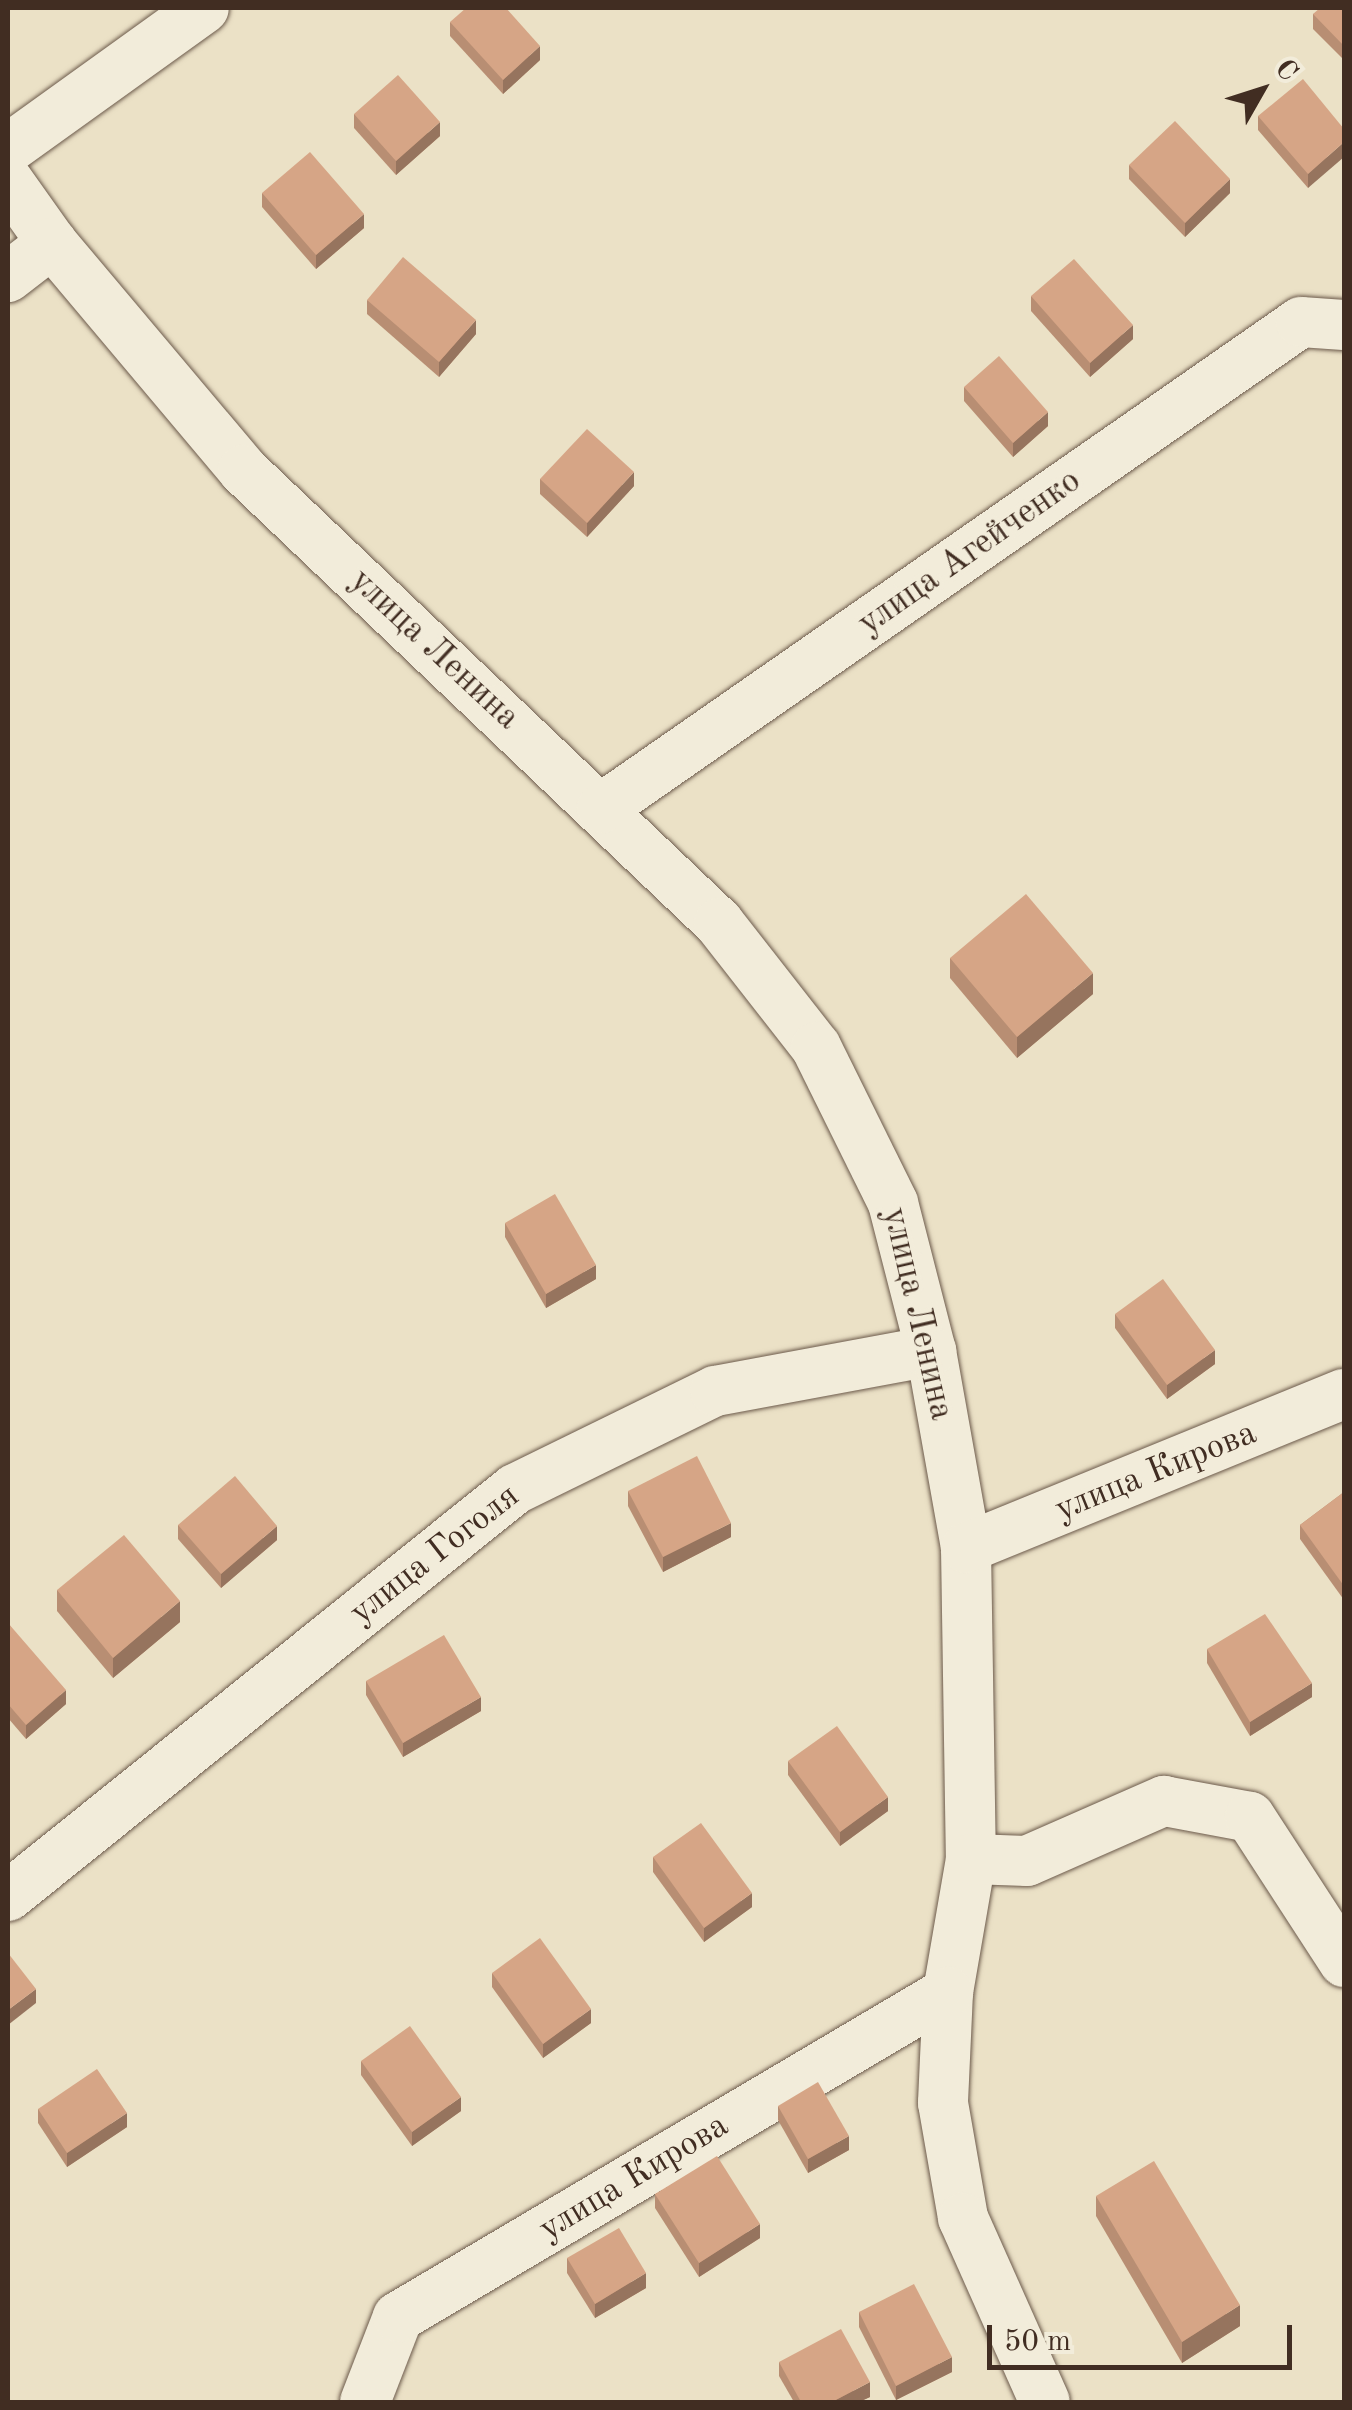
<!DOCTYPE html>
<meta charset="utf-8">
<style>
body{margin:0}
#map{position:relative;width:1352px;height:2410px;overflow:hidden;background:#ebe1c6;font-family:"Old Standard TT",serif}
div>[style]{position:absolute}
.roads{filter:drop-shadow(0 0 2px #6c5a4b) drop-shadow(0 0 2px #6c5a4b)}
.minor>*{height:50px;margin:-25px;padding:0 25px;transform-origin:25px;border-radius:25px;background:#f2ecda}
.wall>*{inset:0;background:#b88e73}
.shaded-wall>*{inset:0;background:#96745e}
.building>*{inset:0;background:#d6a586}
span{translate:-50% -50%;white-space:nowrap;text-align:center;line-height:1.15;-webkit-text-stroke:9px #f2ecda;paint-order:stroke}
.street-label{font-size:35px;color:#412d22}
.frame{position:absolute;inset:0;border:10px solid #412d22;pointer-events:none}
.north{position:absolute;left:1212px;top:40px;width:100px;height:100px;-webkit-text-stroke:8px #f2ecda;paint-order:stroke;rotate:51deg;font-size:28px;font-weight:700;line-height:40px;text-align:center;color:#412d22}
.north::after{content:'';display:block;margin:auto;width:35px;height:45px;background:#412d22;clip-path:polygon(50% 0,100% 100%,50% 72%,0 100%)}
.scale{position:absolute;left:987px;top:2325px;width:305px;height:45px;box-sizing:border-box;border:5px solid #412d22;border-top:0;padding-left:12px;font-size:30px;line-height:35px;white-space:nowrap;color:#412d22;-webkit-text-stroke:8px #f2ecda;paint-order:stroke}
</style>
<div id="map">
<div class="roads">
<div class="minor">
<div style="left:8px;top:149px;width:241px;rotate:-35.7deg"></div>
<div style="left:8px;top:181px;width:76px;rotate:54.6deg"></div>
<div style="left:52px;top:243px;width:297px;rotate:49.9deg"></div>
<div style="left:243px;top:470px;width:657px;rotate:43.58deg"></div>
<div style="left:719px;top:923px;width:157px;rotate:52deg"></div>
<div style="left:816px;top:1047px;width:174px;rotate:63.7deg"></div>
<div style="left:893px;top:1203px;width:153px;rotate:75.6deg"></div>
<div style="left:931px;top:1351px;width:200px;rotate:79.9deg"></div>
<div style="left:966px;top:1548px;width:311px;rotate:89.1deg"></div>
<div style="left:971px;top:1859px;width:135px;rotate:99.8deg"></div>
<div style="left:948px;top:1992px;width:111px;rotate:92.6deg"></div>
<div style="left:943px;top:2103px;width:117px;rotate:80.1deg"></div>
<div style="left:963px;top:2218px;width:201px;rotate:66deg"></div>
<div style="left:8px;top:277px;width:56px;rotate:-37.7deg"></div>
<div style="left:602px;top:808px;width:851px;rotate:-34.81deg"></div>
<div style="left:1301px;top:322px;width:43px;rotate:4deg"></div>
<div style="left:966px;top:1548px;width:408px;rotate:-22.2deg"></div>
<div style="left:971px;top:1859px;width:56px;rotate:2deg"></div>
<div style="left:1027px;top:1861px;width:150px;rotate:-23.7deg"></div>
<div style="left:1164px;top:1801px;width:87px;rotate:10.5deg"></div>
<div style="left:1250px;top:1817px;width:173px;rotate:57deg"></div>
<div style="left:8px;top:1896px;width:650px;rotate:-38.76deg"></div>
<div style="left:515px;top:1489px;width:223px;rotate:-26.1deg"></div>
<div style="left:715px;top:1391px;width:220px;rotate:-10.5deg"></div>
<div style="left:365px;top:2402px;width:91px;rotate:-68.8deg"></div>
<div style="left:398px;top:2317px;width:639px;rotate:-30.58deg"></div>
</div>
</div>
<div class="wall">
<div style="clip-path:polygon(1344px 8px,1344px 60px,1313px 29px,1313px 14px)"></div>
<div style="clip-path:polygon(450px 22px,540px 60px,503px 94px,450px 36px)"></div>
<div style="clip-path:polygon(354px 114px,440px 136px,396px 175px,354px 128px)"></div>
<div style="clip-path:polygon(1258px 116px,1344px 129px,1308px 188px,1258px 130px)"></div>
<div style="clip-path:polygon(1129px 165px,1230px 193px,1185px 237px,1129px 179px)"></div>
<div style="clip-path:polygon(262px 193px,364px 228px,316px 269px,262px 207px)"></div>
<div style="clip-path:polygon(1031px 296px,1133px 339px,1090px 377px,1031px 311px)"></div>
<div style="clip-path:polygon(367px 300px,476px 334px,439px 377px,367px 314px)"></div>
<div style="clip-path:polygon(964px 387px,1048px 426px,1013px 457px,964px 401px)"></div>
<div style="clip-path:polygon(540px 479px,634px 486px,587px 537px,540px 494px)"></div>
<div style="clip-path:polygon(950px 958px,1093px 994px,1017px 1058px,950px 978px)"></div>
<div style="clip-path:polygon(505px 1223px,596px 1279px,546px 1308px,505px 1237px)"></div>
<div style="clip-path:polygon(1115px 1314px,1215px 1364px,1167px 1399px,1115px 1328px)"></div>
<div style="clip-path:polygon(628px 1491px,731px 1537px,663px 1572px,628px 1506px)"></div>
<div style="clip-path:polygon(1344px 1492px,1344px 1600px,1300px 1539px,1300px 1525px)"></div>
<div style="clip-path:polygon(178px 1525px,277px 1540px,221px 1588px,178px 1539px)"></div>
<div style="clip-path:polygon(57px 1590px,180px 1622px,113px 1678px,57px 1611px)"></div>
<div style="clip-path:polygon(8px 1623px,66px 1704px,26px 1739px,8px 1718px)"></div>
<div style="clip-path:polygon(1207px 1649px,1312px 1697px,1250px 1736px,1207px 1663px)"></div>
<div style="clip-path:polygon(366px 1681px,481px 1711px,403px 1757px,366px 1695px)"></div>
<div style="clip-path:polygon(788px 1761px,888px 1811px,840px 1846px,788px 1775px)"></div>
<div style="clip-path:polygon(653px 1857px,752px 1907px,704px 1942px,653px 1872px)"></div>
<div style="clip-path:polygon(492px 1973px,591px 2023px,543px 2058px,492px 1987px)"></div>
<div style="clip-path:polygon(361px 2061px,461px 2111px,412px 2146px,361px 2075px)"></div>
<div style="clip-path:polygon(778px 2106px,849px 2150px,808px 2173px,778px 2120px)"></div>
<div style="clip-path:polygon(38px 2109px,127px 2127px,67px 2167px,38px 2123px)"></div>
<div style="clip-path:polygon(655px 2194px,760px 2238px,699px 2277px,655px 2208px)"></div>
<div style="clip-path:polygon(1096px 2196px,1240px 2326px,1182px 2363px,1096px 2216px)"></div>
<div style="clip-path:polygon(567px 2258px,646px 2288px,595px 2318px,567px 2273px)"></div>
<div style="clip-path:polygon(859px 2312px,952px 2372px,896px 2400px,859px 2327px)"></div>
<div style="clip-path:polygon(779px 2362px,870px 2397px,859px 2402px,794px 2402px,779px 2376px)"></div>
</div>
<div class="shaded-wall">
<div style="clip-path:polygon(540px 46px,540px 60px,503px 94px,503px 80px)"></div>
<div style="clip-path:polygon(440px 122px,440px 136px,396px 175px,396px 161px)"></div>
<div style="clip-path:polygon(1344px 142px,1344px 157px,1308px 188px,1308px 174px)"></div>
<div style="clip-path:polygon(1230px 179px,1230px 193px,1185px 237px,1185px 223px)"></div>
<div style="clip-path:polygon(364px 214px,364px 228px,316px 269px,316px 255px)"></div>
<div style="clip-path:polygon(476px 320px,476px 334px,439px 377px,439px 362px)"></div>
<div style="clip-path:polygon(1133px 325px,1133px 339px,1090px 377px,1090px 363px)"></div>
<div style="clip-path:polygon(1048px 412px,1048px 426px,1013px 457px,1013px 443px)"></div>
<div style="clip-path:polygon(634px 472px,634px 486px,587px 537px,587px 523px)"></div>
<div style="clip-path:polygon(1093px 973px,1093px 994px,1017px 1058px,1017px 1037px)"></div>
<div style="clip-path:polygon(596px 1265px,596px 1279px,546px 1308px,546px 1294px)"></div>
<div style="clip-path:polygon(1215px 1350px,1215px 1364px,1167px 1399px,1167px 1385px)"></div>
<div style="clip-path:polygon(731px 1523px,731px 1537px,663px 1572px,663px 1557px)"></div>
<div style="clip-path:polygon(277px 1526px,277px 1540px,221px 1588px,221px 1574px)"></div>
<div style="clip-path:polygon(180px 1601px,180px 1622px,113px 1678px,113px 1658px)"></div>
<div style="clip-path:polygon(1312px 1683px,1312px 1697px,1250px 1736px,1250px 1722px)"></div>
<div style="clip-path:polygon(66px 1690px,66px 1704px,26px 1739px,26px 1725px)"></div>
<div style="clip-path:polygon(481px 1697px,481px 1711px,403px 1757px,403px 1743px)"></div>
<div style="clip-path:polygon(888px 1797px,888px 1811px,840px 1846px,840px 1832px)"></div>
<div style="clip-path:polygon(752px 1893px,752px 1907px,704px 1942px,704px 1928px)"></div>
<div style="clip-path:polygon(36px 1989px,36px 2003px,8px 2025px,8px 2010px)"></div>
<div style="clip-path:polygon(591px 2009px,591px 2023px,543px 2058px,543px 2044px)"></div>
<div style="clip-path:polygon(461px 2097px,461px 2111px,412px 2146px,412px 2132px)"></div>
<div style="clip-path:polygon(127px 2113px,127px 2127px,67px 2167px,67px 2153px)"></div>
<div style="clip-path:polygon(849px 2136px,849px 2150px,808px 2173px,808px 2159px)"></div>
<div style="clip-path:polygon(760px 2224px,760px 2238px,699px 2277px,699px 2263px)"></div>
<div style="clip-path:polygon(646px 2273px,646px 2288px,595px 2318px,595px 2304px)"></div>
<div style="clip-path:polygon(1240px 2305px,1240px 2326px,1182px 2363px,1182px 2342px)"></div>
<div style="clip-path:polygon(952px 2357px,952px 2372px,896px 2400px,896px 2386px)"></div>
<div style="clip-path:polygon(870px 2382px,870px 2397px,859px 2402px,832px 2402px)"></div>
</div>
<div class="building">
<div style="clip-path:polygon(466px 8px,506px 8px,540px 46px,503px 80px,450px 22px)"></div>
<div style="clip-path:polygon(1320px 8px,1344px 8px,1344px 46px,1313px 14px)"></div>
<div style="clip-path:polygon(398px 75px,440px 122px,396px 161px,354px 114px)"></div>
<div style="clip-path:polygon(1303px 79px,1344px 129px,1344px 142px,1308px 174px,1258px 116px)"></div>
<div style="clip-path:polygon(1175px 121px,1230px 179px,1185px 223px,1129px 165px)"></div>
<div style="clip-path:polygon(310px 152px,364px 214px,316px 255px,262px 193px)"></div>
<div style="clip-path:polygon(403px 257px,476px 320px,439px 362px,367px 300px)"></div>
<div style="clip-path:polygon(1074px 259px,1133px 325px,1090px 363px,1031px 296px)"></div>
<div style="clip-path:polygon(999px 356px,1048px 412px,1013px 443px,964px 387px)"></div>
<div style="clip-path:polygon(587px 429px,634px 472px,587px 523px,540px 479px)"></div>
<div style="clip-path:polygon(1026px 894px,1093px 973px,1017px 1037px,950px 958px)"></div>
<div style="clip-path:polygon(555px 1194px,596px 1265px,546px 1294px,505px 1223px)"></div>
<div style="clip-path:polygon(1163px 1279px,1215px 1350px,1167px 1385px,1115px 1314px)"></div>
<div style="clip-path:polygon(697px 1456px,731px 1523px,663px 1557px,628px 1491px)"></div>
<div style="clip-path:polygon(235px 1476px,277px 1526px,221px 1574px,178px 1525px)"></div>
<div style="clip-path:polygon(1344px 1492px,1344px 1586px,1300px 1525px)"></div>
<div style="clip-path:polygon(124px 1535px,180px 1601px,113px 1658px,57px 1590px)"></div>
<div style="clip-path:polygon(1265px 1614px,1312px 1683px,1250px 1722px,1207px 1649px)"></div>
<div style="clip-path:polygon(8px 1623px,66px 1690px,26px 1725px,8px 1704px)"></div>
<div style="clip-path:polygon(444px 1635px,481px 1697px,403px 1743px,366px 1681px)"></div>
<div style="clip-path:polygon(837px 1726px,888px 1797px,840px 1832px,788px 1761px)"></div>
<div style="clip-path:polygon(701px 1823px,752px 1893px,704px 1928px,653px 1857px)"></div>
<div style="clip-path:polygon(540px 1938px,591px 2009px,543px 2044px,492px 1973px)"></div>
<div style="clip-path:polygon(8px 1953px,36px 1989px,8px 2010px)"></div>
<div style="clip-path:polygon(410px 2026px,461px 2097px,412px 2132px,361px 2061px)"></div>
<div style="clip-path:polygon(97px 2069px,127px 2113px,67px 2153px,38px 2109px)"></div>
<div style="clip-path:polygon(818px 2082px,849px 2136px,808px 2159px,778px 2106px)"></div>
<div style="clip-path:polygon(717px 2156px,760px 2224px,699px 2263px,655px 2194px)"></div>
<div style="clip-path:polygon(1154px 2161px,1240px 2305px,1182px 2342px,1096px 2196px)"></div>
<div style="clip-path:polygon(619px 2228px,646px 2273px,595px 2304px,567px 2258px)"></div>
<div style="clip-path:polygon(914px 2284px,952px 2357px,896px 2386px,859px 2312px)"></div>
<div style="clip-path:polygon(841px 2329px,870px 2382px,832px 2402px,801px 2402px,779px 2362px)"></div>
</div>
<div class="street-label">
<span style="left:970px;top:553px;rotate:-35deg">улица Агейченко</span>
<span style="left:434px;top:650px;rotate:43deg">улица Ленина</span>
<span style="left:917px;top:1314px;rotate:77deg">улица Ленина</span>
<span style="left:1156px;top:1472px;rotate:-22deg">улица Кирова</span>
<span style="left:435px;top:1555px;rotate:-38deg">улица Гоголя</span>
<span style="left:634px;top:2178px;rotate:-31deg">улица Кирова</span>
</div>
<div class="frame"></div>
<div class="north">С</div>
<div class="scale">50 m</div>
</div>
